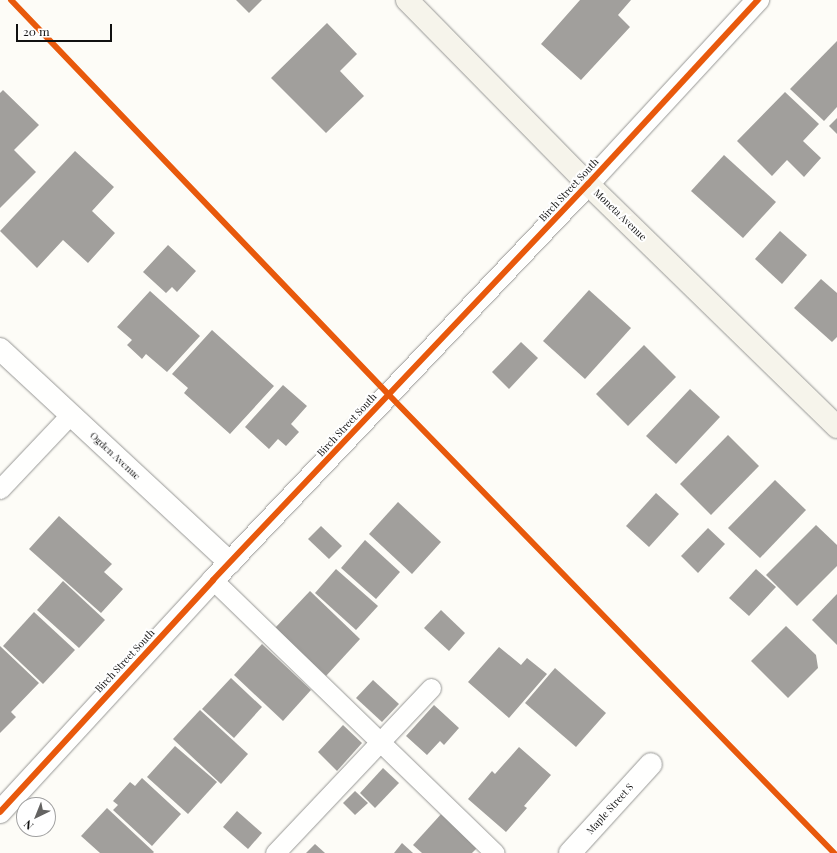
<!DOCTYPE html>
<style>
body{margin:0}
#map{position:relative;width:837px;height:853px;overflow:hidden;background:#fdfcf7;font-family:"Playfair Display",serif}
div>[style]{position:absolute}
.building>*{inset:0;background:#a19f9c}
.roads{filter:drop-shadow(0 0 1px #979795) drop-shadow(0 0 1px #979795)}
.lane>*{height:19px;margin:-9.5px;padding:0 9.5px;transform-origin:9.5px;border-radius:9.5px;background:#fffffe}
.street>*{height:22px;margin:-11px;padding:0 11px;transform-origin:11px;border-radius:11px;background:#fffffe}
.secondary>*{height:22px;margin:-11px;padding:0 11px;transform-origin:11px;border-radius:11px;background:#f6f4eb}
.cycleway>*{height:6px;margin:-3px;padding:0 3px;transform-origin:3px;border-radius:3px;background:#e8590c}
span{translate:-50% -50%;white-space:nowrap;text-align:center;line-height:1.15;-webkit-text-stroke:4px #fff;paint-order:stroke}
.street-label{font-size:10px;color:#111}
.north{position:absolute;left:16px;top:797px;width:40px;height:40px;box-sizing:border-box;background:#fff;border:1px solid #a0a0a0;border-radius:50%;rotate:223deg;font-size:11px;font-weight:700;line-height:16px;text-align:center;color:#111}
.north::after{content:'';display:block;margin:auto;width:14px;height:18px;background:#646362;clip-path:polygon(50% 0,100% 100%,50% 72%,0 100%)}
.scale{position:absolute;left:16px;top:24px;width:96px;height:18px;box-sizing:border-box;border:2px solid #111;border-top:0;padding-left:5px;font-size:12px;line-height:14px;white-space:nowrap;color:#111;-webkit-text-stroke:3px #fff;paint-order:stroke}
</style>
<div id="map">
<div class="building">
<div style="clip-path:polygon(236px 0,262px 0,249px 13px)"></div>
<div style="clip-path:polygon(580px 0,631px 0,618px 15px,630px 27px,581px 80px,541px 44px)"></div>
<div style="clip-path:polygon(327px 23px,357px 54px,340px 71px,364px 96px,326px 133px,271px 78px)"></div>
<div style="clip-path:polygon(837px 41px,837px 107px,824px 121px,790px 89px)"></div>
<div style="clip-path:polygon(3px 90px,39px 125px,14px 150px,36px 172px,0 208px,0 93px)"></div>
<div style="clip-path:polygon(785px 92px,819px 124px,803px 141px,821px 158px,804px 177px,787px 160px,772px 176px,737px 141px)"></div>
<div style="clip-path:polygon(837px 118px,837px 134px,829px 126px)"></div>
<div style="clip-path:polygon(75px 151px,114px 187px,92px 211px,115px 233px,88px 263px,63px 240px,37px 268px,0 231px)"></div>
<div style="clip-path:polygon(724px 155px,776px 202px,743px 238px,691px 191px)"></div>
<div style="clip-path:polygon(780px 231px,807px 255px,782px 284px,755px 259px)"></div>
<div style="clip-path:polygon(168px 245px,196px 271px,177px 292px,172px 287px,166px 293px,143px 272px)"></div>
<div style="clip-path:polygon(821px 279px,837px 293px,837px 337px,832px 342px,794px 308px)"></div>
<div style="clip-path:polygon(589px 290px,631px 328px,585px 379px,543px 341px)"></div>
<div style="clip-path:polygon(150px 291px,200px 336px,167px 372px,146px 354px,142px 359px,127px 345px,132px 340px,117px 327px)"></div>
<div style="clip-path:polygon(212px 330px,274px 386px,230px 434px,184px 393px,188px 388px,172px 374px)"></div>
<div style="clip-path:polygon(521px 342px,538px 358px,509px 389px,492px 372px)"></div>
<div style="clip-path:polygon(644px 345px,676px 377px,628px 426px,596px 394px)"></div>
<div style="clip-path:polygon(283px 385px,307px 406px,291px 424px,299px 432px,286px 446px,278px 439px,269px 449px,245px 427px)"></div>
<div style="clip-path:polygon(690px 389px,720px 417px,676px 464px,646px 436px)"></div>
<div style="clip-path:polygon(728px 435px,759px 466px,711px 515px,680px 484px)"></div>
<div style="clip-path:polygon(775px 480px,806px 510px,760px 558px,728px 528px)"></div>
<div style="clip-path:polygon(656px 493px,679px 514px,649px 547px,626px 526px)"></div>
<div style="clip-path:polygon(398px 502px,441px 542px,412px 574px,369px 534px)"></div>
<div style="clip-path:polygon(59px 516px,112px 564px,104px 572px,123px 589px,101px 613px,29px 549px)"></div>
<div style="clip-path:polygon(816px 525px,837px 545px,837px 566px,797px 606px,766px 575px)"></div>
<div style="clip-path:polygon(321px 526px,342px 546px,329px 559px,308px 539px)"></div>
<div style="clip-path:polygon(708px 528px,725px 544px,698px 573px,681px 556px)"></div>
<div style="clip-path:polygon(365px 540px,400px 572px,376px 599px,341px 568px)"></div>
<div style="clip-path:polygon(336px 569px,378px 606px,356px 630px,315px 593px)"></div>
<div style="clip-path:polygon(756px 569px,776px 587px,749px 616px,729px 598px)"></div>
<div style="clip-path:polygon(63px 581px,105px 620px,79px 648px,37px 610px)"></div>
<div style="clip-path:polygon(310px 591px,360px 639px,326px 676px,275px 628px)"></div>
<div style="clip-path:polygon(837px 594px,837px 645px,812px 620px)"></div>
<div style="clip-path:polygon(441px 610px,465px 633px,449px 651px,424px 628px)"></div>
<div style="clip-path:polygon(34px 612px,75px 650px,43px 684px,3px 646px)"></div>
<div style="clip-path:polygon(786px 626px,816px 655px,818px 668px,788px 698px,751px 661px)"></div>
<div style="clip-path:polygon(262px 644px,311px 690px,283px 721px,234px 675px)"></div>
<div style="clip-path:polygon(0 646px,39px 683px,11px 712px,16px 717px,0 733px)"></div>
<div style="clip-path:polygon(499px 647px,521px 665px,527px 658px,547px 674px,509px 718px,468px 682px)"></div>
<div style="clip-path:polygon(555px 668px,606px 713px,576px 747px,525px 703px)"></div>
<div style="clip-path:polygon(231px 678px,262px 707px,234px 738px,202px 709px)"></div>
<div style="clip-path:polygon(373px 680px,399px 704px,382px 722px,356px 698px)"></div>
<div style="clip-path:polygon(434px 705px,459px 728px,444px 745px,440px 741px,427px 755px,406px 736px)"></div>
<div style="clip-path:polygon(200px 710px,248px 754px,221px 784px,173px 739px)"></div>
<div style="clip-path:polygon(343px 725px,362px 743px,337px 771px,318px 752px)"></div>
<div style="clip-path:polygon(175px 746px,217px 782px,188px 814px,147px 777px)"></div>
<div style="clip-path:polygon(519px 747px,551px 775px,524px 806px,527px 808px,506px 832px,468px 799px,492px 771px,495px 774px)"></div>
<div style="clip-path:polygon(383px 768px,399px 783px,375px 808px,360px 793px)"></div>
<div style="clip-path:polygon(142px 778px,181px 814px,152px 846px,113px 810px,118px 805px,113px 801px,130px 782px,135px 786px)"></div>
<div style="clip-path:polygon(355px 791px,368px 803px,355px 815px,343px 803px)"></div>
<div style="clip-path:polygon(107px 808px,154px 852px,153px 853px,100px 853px,81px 836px)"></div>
<div style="clip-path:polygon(237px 811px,262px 833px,248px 849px,223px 827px)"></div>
<div style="clip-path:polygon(443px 812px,480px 845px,472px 853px,422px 853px,413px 845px)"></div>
<div style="clip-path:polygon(402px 843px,413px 853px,394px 853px)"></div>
<div style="clip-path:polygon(315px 844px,325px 853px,306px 853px)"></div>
</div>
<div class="roads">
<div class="lane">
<div style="left:0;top:489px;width:102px;rotate:-46.6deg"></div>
<div style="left:213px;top:580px;width:392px;rotate:44.1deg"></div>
<div style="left:275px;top:853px;width:227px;rotate:-46.6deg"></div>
</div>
<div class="street">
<div style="left:0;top:349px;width:314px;rotate:42.9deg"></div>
<div style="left:0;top:812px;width:315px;rotate:-47.4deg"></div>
<div style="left:213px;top:580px;width:545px;rotate:-46.56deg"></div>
<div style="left:588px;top:184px;width:251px;rotate:-47.3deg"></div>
<div style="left:570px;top:853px;width:120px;rotate:-47.7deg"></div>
</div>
<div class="secondary">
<div style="left:407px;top:0;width:258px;rotate:45.5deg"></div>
<div style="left:588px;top:184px;width:348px;rotate:44.3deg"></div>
</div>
</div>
<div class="cycleway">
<div style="left:11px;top:0;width:547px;rotate:46.26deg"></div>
<div style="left:389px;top:395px;width:639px;rotate:45.82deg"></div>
<div style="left:0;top:812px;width:315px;rotate:-47.4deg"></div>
<div style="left:213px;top:580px;width:545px;rotate:-46.56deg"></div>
<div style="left:588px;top:184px;width:251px;rotate:-47.3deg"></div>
</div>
<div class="street-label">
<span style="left:569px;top:190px;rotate:-47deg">Birch Street South</span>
<span style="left:620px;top:215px;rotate:44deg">Moneta Avenue</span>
<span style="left:347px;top:425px;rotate:-47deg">Birch Street South</span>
<span style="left:115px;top:456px;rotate:43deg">Ogden Avenue</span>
<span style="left:125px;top:661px;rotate:-47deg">Birch Street South</span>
<span style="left:610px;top:809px;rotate:-48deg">Maple Street S</span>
</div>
<div class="north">N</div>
<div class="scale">20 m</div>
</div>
